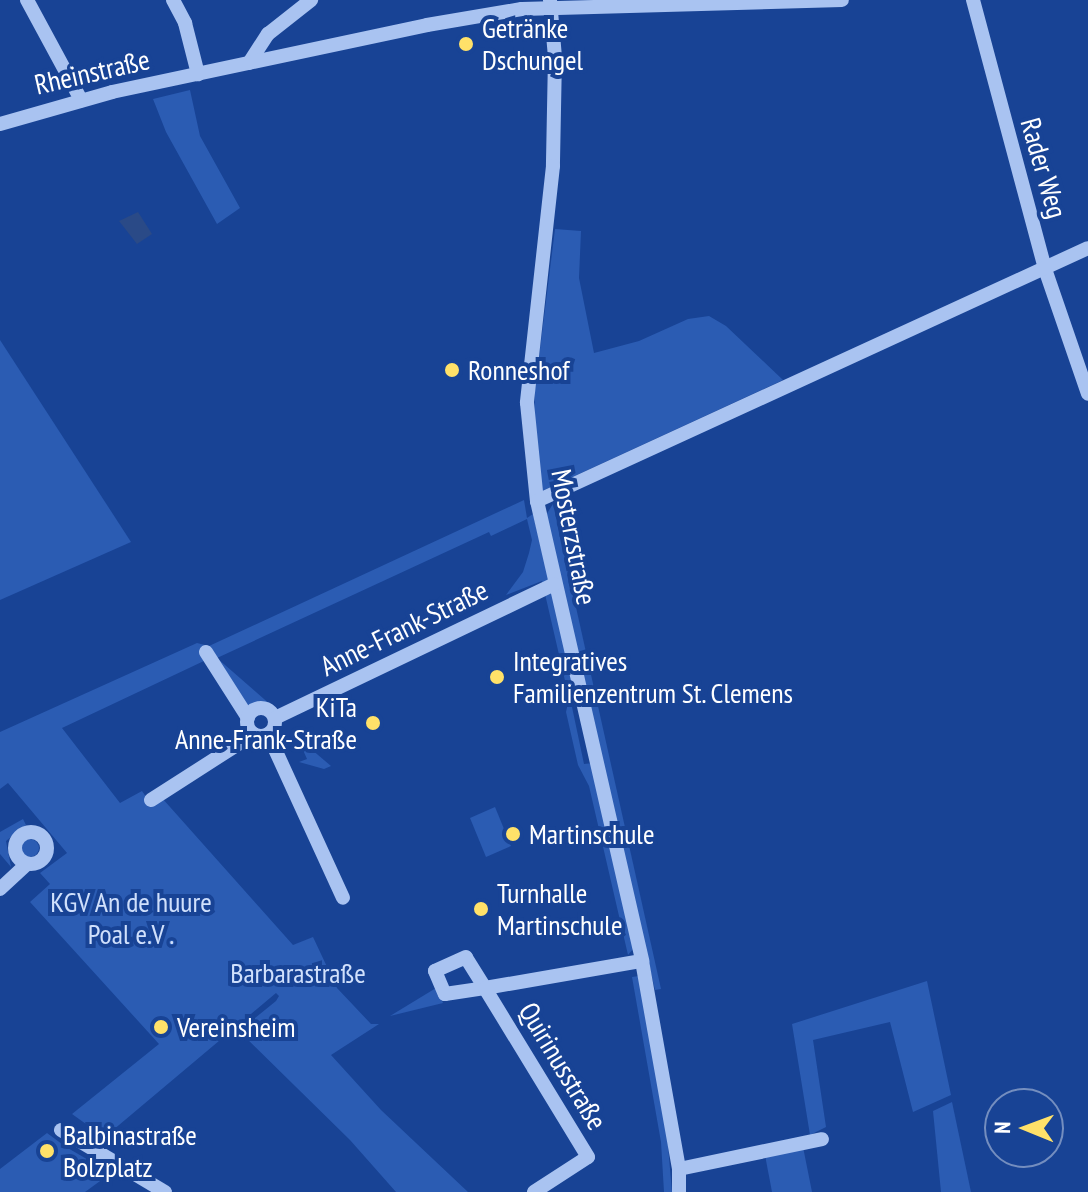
<!DOCTYPE html>
<meta charset="utf-8">
<style>
body{margin:0}
#map{position:relative;width:1088px;height:1192px;overflow:hidden;background:#184395;font-family:"PT Sans Narrow",sans-serif}
div>[style]{position:absolute}
.green>*{inset:0;background:#2b5cb3}
.round{border-radius:50%}
.water>*{inset:0;background:#2a4a87}
.minor>*{height:14px;margin:-7px;padding:0 7px;transform-origin:7px;border-radius:7px;background:#a9c3f1}
.minor>.ring{margin:-7px;padding:0;box-sizing:content-box;background:none;border:14px solid #a9c3f1;border-radius:50%}
.dots>*{width:22px;height:22px;translate:-50% -50%;box-sizing:border-box;border:4px solid #184395;border-radius:50%}
span{translate:-50% -50%;white-space:nowrap;text-align:center;line-height:1.15;-webkit-text-stroke:8px #184395;paint-order:stroke}
.poi-label{font-size:28px;color:#fff}
.left{translate:0 -50%;text-align:left}
.right{translate:-100% -50%;text-align:right}
.street-label{font-size:28px;color:#fff}
.park-label{font-size:28px;color:#d0e0fc}
.north{position:absolute;left:984px;top:1088px;width:80px;height:80px;box-sizing:border-box;background:#184395;border:2px solid #748ebf;border-radius:50%;rotate:271deg;font-size:22px;font-weight:700;line-height:32px;text-align:center;color:#fff}
.north::after{content:'';display:block;margin:auto;width:28px;height:36px;background:#ffe169;clip-path:polygon(50% 0,100% 100%,50% 72%,0 100%)}
</style>
<div id="map">
<div class="green">
<div style="clip-path:polygon(190px 90px,200px 136px,240px 208px,217px 224px,166px 132px,153px 99px)"></div>
<div style="clip-path:polygon(555px 229px,581px 231px,579px 278px,594px 353px,639px 341px,688px 319px,709px 316px,726px 326px,783px 380px,542px 491px,534px 421px,535px 389px)"></div>
<div style="clip-path:polygon(0 340px,131px 542px,0 600px)"></div>
<div style="clip-path:polygon(524px 500px,527px 518px,533px 514px,579px 705px,572px 707px,584px 764px,593px 763px,633px 949px,628px 955px,589px 786px,578px 765px,566px 712px,569px 698px,542px 581px,506px 595px,523px 572px,529px 553px,532px 540px,527px 519px,491px 536px,489px 532px,217px 658px,272px 706px,256px 705px,250px 708px,206px 660px,62px 728px,120px 803px,142px 791px,151px 804px,162px 798px,293px 945px,313px 937px,337px 988px,371px 1024px,379px 1024px,331px 1055px,381px 1110px,468px 1192px,396px 1192px,350px 1140px,239px 1031px,276px 1001px,279px 996px,276px 993px,100px 1141px,89px 1139px,86px 1124px,72px 1114px,159px 1044px,30px 902px,50px 884px,40px 873px,67px 853px,8px 783px,0 789px,0 732px,197px 643px,209px 646px)"></div>
<div style="clip-path:polygon(553px 504px,661px 989px,655px 990px,546px 515px)"></div>
<div style="clip-path:polygon(311px 749px,331px 766px,324px 769px,299px 762px,307px 759px,303px 750px)"></div>
<div style="clip-path:polygon(495px 807px,511px 846px,486px 857px,470px 818px)"></div>
<div style="clip-path:polygon(23px 819px,26px 825px,6px 841px,11px 867px,0 854px,0 832px)"></div>
<div class="round" style="left:21px;top:839px;width:18px;height:18px"></div>
<div style="clip-path:polygon(639px 976px,667px 1134px,672px 1192px,664px 1192px,661px 1142px,632px 977px)"></div>
<div style="clip-path:polygon(927px 981px,951px 1095px,913px 1112px,890px 1022px,813px 1040px,826px 1127px,810px 1135px,792px 1024px)"></div>
<div style="clip-path:polygon(436px 988px,443px 1003px,390px 1016px)"></div>
<div style="clip-path:polygon(952px 1102px,971px 1192px,941px 1192px,933px 1111px)"></div>
<div style="clip-path:polygon(47px 1133px,66px 1147px,116px 1176px,107px 1176px,85px 1192px,0 1192px,0 1169px)"></div>
<div style="clip-path:polygon(803px 1147px,812px 1192px,772px 1192px,765px 1155px)"></div>
</div>
<div class="water">
<div style="clip-path:polygon(138px 212px,152px 234px,137px 244px,119px 221px)"></div>
</div>
<div class="minor">
<div style="left:27px;top:0;width:114px;rotate:61.6deg"></div>
<div style="left:173px;top:0;width:26px;rotate:62deg"></div>
<div style="left:185px;top:23px;width:53px;rotate:75.7deg"></div>
<div style="left:550px;top:0;width:57px;rotate:85deg"></div>
<div style="left:555px;top:57px;width:109px;rotate:91.1deg"></div>
<div style="left:553px;top:166px;width:238px;rotate:96.3deg"></div>
<div style="left:527px;top:403px;width:99px;rotate:84.2deg"></div>
<div style="left:537px;top:501px;width:472px;rotate:77.1deg"></div>
<div style="left:642px;top:961px;width:211px;rotate:79.9deg"></div>
<div style="left:679px;top:1169px;width:23px;rotate:90deg"></div>
<div style="left:973px;top:0;width:278px;rotate:75deg"></div>
<div style="left:1045px;top:269px;width:132px;rotate:71deg"></div>
<div style="left:249px;top:63px;width:35px;rotate:-57deg"></div>
<div style="left:268px;top:34px;width:55px;rotate:-38.3deg"></div>
<div style="left:0;top:124px;width:116px;rotate:-15.9deg"></div>
<div style="left:112px;top:92px;width:322px;rotate:-12deg"></div>
<div style="left:427px;top:25px;width:96px;rotate:-9.6deg"></div>
<div style="left:522px;top:9px;width:320px;rotate:-1.6deg"></div>
<div style="left:537px;top:501px;width:606px;rotate:-24.66deg"></div>
<div style="left:206px;top:652px;width:78px;rotate:57.5deg"></div>
<div class="ring" style="left:247px;top:708px;width:14px;height:14px"></div>
<div style="left:275px;top:718px;width:310px;rotate:-25.6deg"></div>
<div style="left:268px;top:734px;width:180px;rotate:65.4deg"></div>
<div style="left:151px;top:800px;width:122px;rotate:-32.7deg"></div>
<div class="ring" style="left:15px;top:832px;width:18px;height:18px"></div>
<div style="left:0;top:889px;width:37px;rotate:-43deg"></div>
<div style="left:61px;top:1130px;width:121px;rotate:30.8deg"></div>
<div style="left:679px;top:1169px;width:146px;rotate:-11.8deg"></div>
<div style="left:534px;top:1192px;width:64px;rotate:-32.9deg"></div>
<div style="left:588px;top:1157px;width:198px;rotate:-121.4deg"></div>
<div style="left:485px;top:988px;width:36px;rotate:-122deg"></div>
<div style="left:466px;top:957px;width:34px;rotate:156deg"></div>
<div style="left:435px;top:971px;width:25px;rotate:67deg"></div>
<div style="left:445px;top:994px;width:40px;rotate:-8.5deg"></div>
<div style="left:485px;top:988px;width:159px;rotate:-9.8deg"></div>
</div>
<div class="dots">
<div style="left:466px;top:44px;background:#ffe169"></div>
<div style="left:452px;top:370px;background:#ffe169"></div>
<div style="left:497px;top:677px;background:#ffe169"></div>
<div style="left:373px;top:723px;background:#ffe169"></div>
<div style="left:513px;top:834px;background:#ffe169"></div>
<div style="left:481px;top:909px;background:#ffe169"></div>
<div style="left:161px;top:1027px;background:#ffe169"></div>
<div style="left:47px;top:1151px;background:#ffe169"></div>
</div>
<div class="poi-label">
<span class="left" style="left:482px;top:44px">Getränke<br>Dschungel</span>
<span class="left" style="left:468px;top:370px">Ronneshof</span>
<span class="left" style="left:513px;top:677px">Integratives<br>Familienzentrum St. Clemens</span>
<span class="right" style="left:357px;top:723px">KiTa<br>Anne-Frank-Straße</span>
<span class="left" style="left:529px;top:834px">Martinschule</span>
<span class="left" style="left:497px;top:909px">Turnhalle<br>Martinschule</span>
<span class="left" style="left:177px;top:1027px">Vereinsheim</span>
<span class="left" style="left:63px;top:1151px">Balbinastraße<br>Bolzplatz</span>
</div>
<div class="street-label">
<span style="left:92px;top:72px;rotate:-13deg">Rheinstraße</span>
<span style="left:1044px;top:168px;rotate:74deg">Rader Weg</span>
<span style="left:574px;top:537px;rotate:79deg">Mosterzstraße</span>
<span style="left:404px;top:628px;rotate:-26deg">Anne-Frank-Straße</span>
<span style="left:563px;top:1066px;rotate:59deg">Quirinusstraße</span>
</div>
<div class="park-label">
<span style="left:131px;top:918px">KGV An de huure<br>Poal e.V .</span>
<span style="left:298px;top:973px">Barbarastraße</span>
</div>
<div class="north">N</div>
</div>
